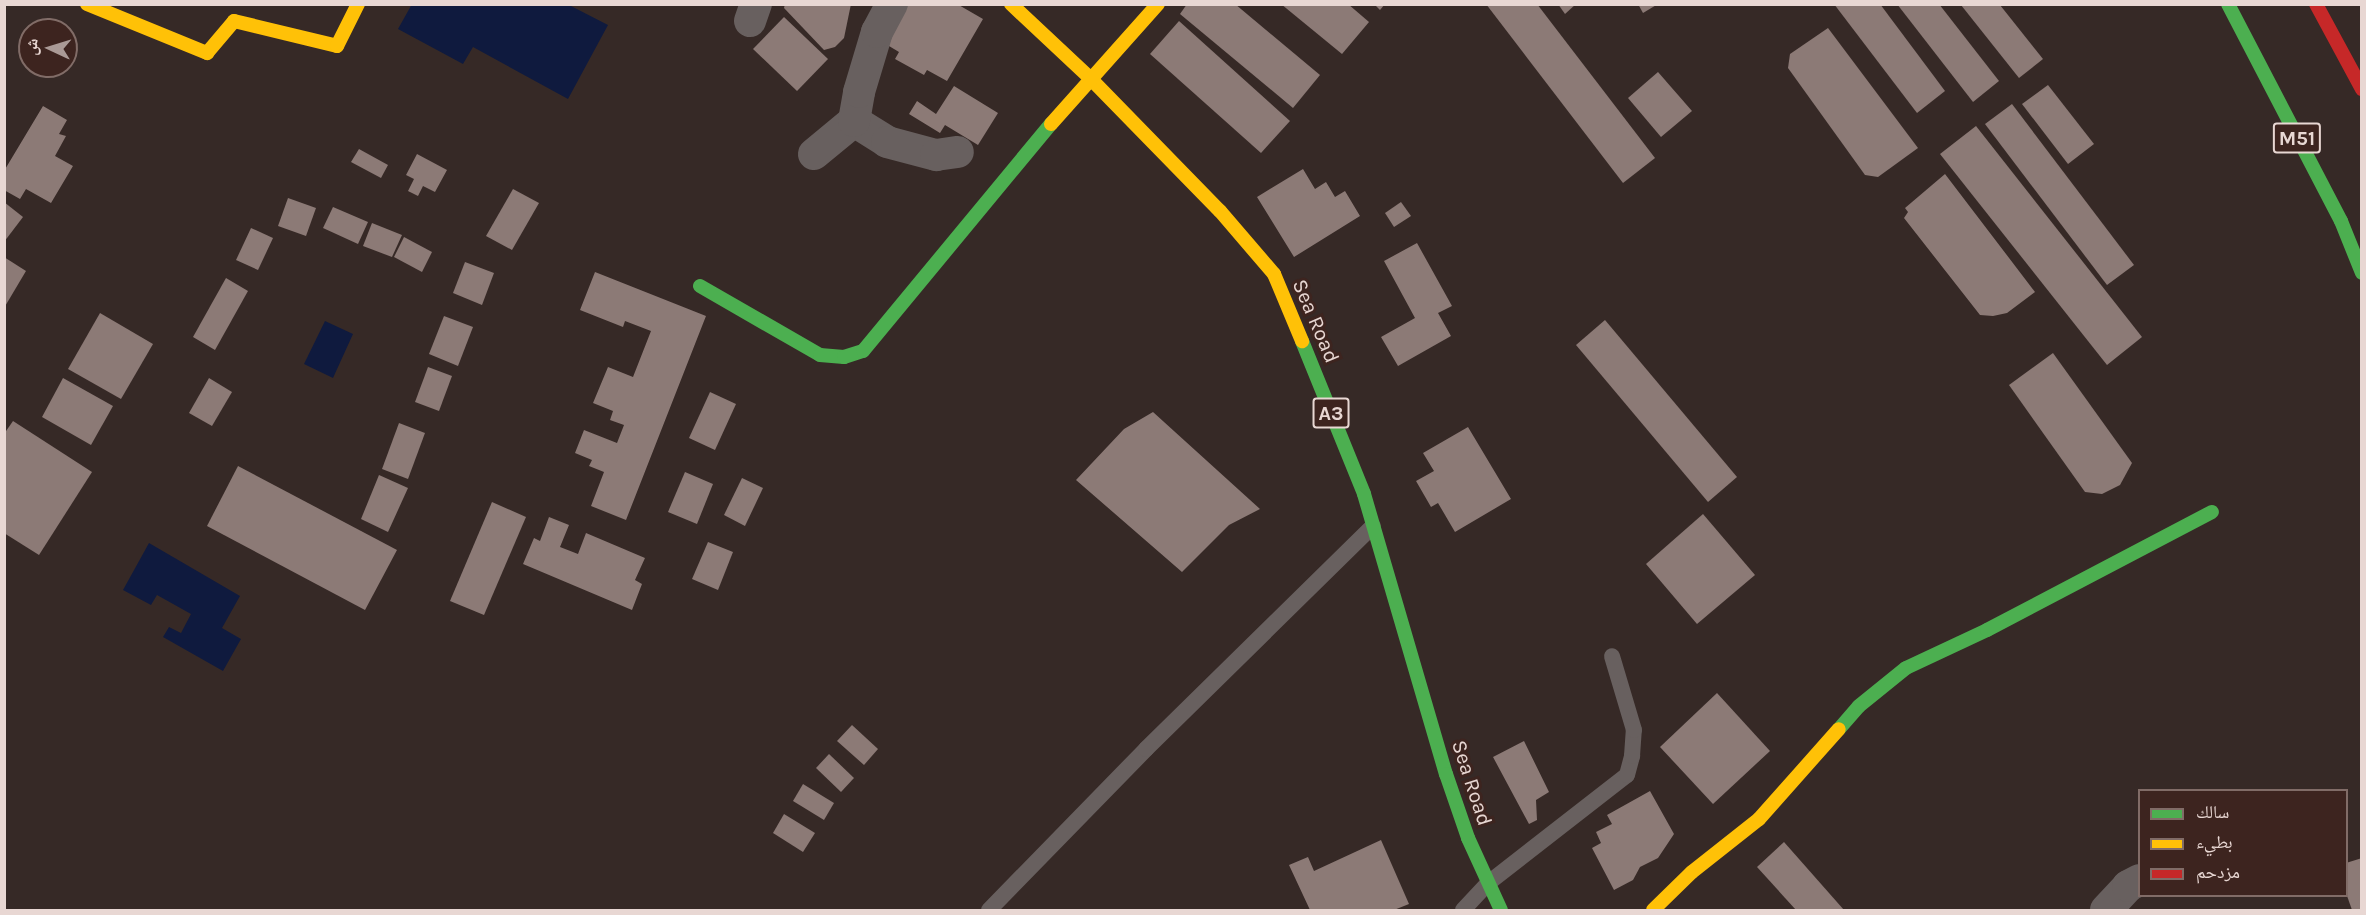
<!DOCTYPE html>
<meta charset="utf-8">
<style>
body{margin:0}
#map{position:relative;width:2366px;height:915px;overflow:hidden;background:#362926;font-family:Karla,"Noto Naskh Arabic",sans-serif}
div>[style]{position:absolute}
.water>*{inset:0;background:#0f1a3e}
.building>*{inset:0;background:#8c7a76}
.lane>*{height:16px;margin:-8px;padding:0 8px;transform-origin:8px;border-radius:8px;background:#68605f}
.street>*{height:32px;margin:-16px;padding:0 16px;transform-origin:16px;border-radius:16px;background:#68605f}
.fast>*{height:14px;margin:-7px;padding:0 7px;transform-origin:7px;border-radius:7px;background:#4caf50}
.slow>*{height:14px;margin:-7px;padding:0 7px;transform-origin:7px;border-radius:7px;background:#ffc107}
.jam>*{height:14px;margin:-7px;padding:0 7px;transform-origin:7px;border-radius:7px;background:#c62828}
span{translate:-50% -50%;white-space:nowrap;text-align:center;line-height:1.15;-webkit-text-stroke:6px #3d241f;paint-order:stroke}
.shield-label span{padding:2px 4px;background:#3d241f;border:2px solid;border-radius:4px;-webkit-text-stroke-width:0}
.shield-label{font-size:20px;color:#e8d7d3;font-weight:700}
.street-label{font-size:21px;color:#e8d7d3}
.frame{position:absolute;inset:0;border:6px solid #e8d7d3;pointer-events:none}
.legend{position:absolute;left:2138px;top:789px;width:210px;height:108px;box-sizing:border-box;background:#3d241f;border:2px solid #816c67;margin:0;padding:8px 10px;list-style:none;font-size:18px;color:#e8d7d3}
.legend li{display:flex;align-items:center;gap:12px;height:30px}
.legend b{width:30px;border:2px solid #816c67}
.north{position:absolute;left:18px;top:18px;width:60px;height:60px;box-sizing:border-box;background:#3d241f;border:2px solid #816c67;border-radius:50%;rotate:274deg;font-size:16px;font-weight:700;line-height:24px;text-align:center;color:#e8d7d3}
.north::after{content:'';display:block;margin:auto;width:21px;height:27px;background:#aa9a96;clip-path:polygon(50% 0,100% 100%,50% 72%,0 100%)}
</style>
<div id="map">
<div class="water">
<div style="clip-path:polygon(412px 4px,569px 5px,608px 25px,568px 99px,473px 47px,463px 64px,398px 29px)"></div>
<div style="clip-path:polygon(325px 321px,353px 334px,333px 378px,304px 364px)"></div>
<div style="clip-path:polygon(149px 543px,240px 596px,222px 628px,241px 639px,223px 671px,163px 637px,169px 627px,181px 633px,191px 614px,157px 595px,151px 605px,123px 590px)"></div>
</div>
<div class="building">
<div style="clip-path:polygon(785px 4px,851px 4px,844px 38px,835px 47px,824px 50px,784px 8px)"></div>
<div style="clip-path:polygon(906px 4px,957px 4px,983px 19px,947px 81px,927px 70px,924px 75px,895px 59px,899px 52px,884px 43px)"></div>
<div style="clip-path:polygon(1187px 4px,1235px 4px,1320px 75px,1293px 108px,1180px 14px)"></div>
<div style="clip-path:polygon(1281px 4px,1348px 4px,1369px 22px,1342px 54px)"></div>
<div style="clip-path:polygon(1374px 4px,1385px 4px,1380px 10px)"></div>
<div style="clip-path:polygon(1486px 4px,1537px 4px,1655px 158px,1623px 183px)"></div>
<div style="clip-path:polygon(1558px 4px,1576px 4px,1565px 14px)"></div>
<div style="clip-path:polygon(1638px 4px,1658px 4px,1643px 13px)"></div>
<div style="clip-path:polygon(1834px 4px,1880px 4px,1945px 91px,1917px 113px)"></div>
<div style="clip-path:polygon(1897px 4px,1939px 4px,1999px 81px,1973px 102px)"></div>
<div style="clip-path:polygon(1961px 5px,2000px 5px,2043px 59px,2019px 78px)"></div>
<div style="clip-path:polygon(784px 17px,828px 59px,797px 91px,753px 49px)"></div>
<div style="clip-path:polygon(1179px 21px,1290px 121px,1261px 153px,1150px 54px)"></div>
<div style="clip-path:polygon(1828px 28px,1918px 148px,1878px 177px,1865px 175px,1788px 68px,1790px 54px)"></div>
<div style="clip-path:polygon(1658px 72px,1692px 111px,1661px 137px,1628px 98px)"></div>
<div style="clip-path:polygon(2048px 85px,2094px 144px,2068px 164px,2022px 104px)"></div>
<div style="clip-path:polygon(954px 86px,998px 113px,978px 145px,945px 125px,940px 133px,909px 114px,917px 101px,936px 114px)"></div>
<div style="clip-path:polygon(2012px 104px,2134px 265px,2107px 285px,1985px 124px)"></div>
<div style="clip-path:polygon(43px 106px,67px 120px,59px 134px,66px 136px,55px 156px,73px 166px,51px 203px,26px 189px,20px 199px,4px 190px,4px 171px)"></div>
<div style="clip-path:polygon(1976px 126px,2142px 337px,2107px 365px,1940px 154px)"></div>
<div style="clip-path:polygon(359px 149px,388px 165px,381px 178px,351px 162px)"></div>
<div style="clip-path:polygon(417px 154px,447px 170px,435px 192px,423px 186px,418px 196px,408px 191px,414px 179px,406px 175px)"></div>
<div style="clip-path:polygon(1303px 169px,1315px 189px,1326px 182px,1335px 197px,1345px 191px,1360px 216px,1294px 257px,1257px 197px)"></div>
<div style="clip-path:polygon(1945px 174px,2035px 292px,2007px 313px,1993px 316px,1980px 315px,1904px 218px,1908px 212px,1905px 208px)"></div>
<div style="clip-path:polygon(513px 189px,539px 203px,512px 250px,486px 236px)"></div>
<div style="clip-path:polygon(288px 198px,316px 208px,306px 236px,278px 226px)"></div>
<div style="clip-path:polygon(4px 202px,23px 217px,4px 242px)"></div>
<div style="clip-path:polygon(1401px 202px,1411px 216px,1394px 227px,1385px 213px)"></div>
<div style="clip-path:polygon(333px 207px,368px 222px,358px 244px,323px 228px)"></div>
<div style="clip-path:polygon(372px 223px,402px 235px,392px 257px,363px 246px)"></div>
<div style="clip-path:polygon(251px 228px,273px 238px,258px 270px,236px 260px)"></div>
<div style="clip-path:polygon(404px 237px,432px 252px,422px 272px,394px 257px)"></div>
<div style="clip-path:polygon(1417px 243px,1452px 306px,1438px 313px,1451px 336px,1398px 366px,1381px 337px,1415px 318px,1384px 261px)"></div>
<div style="clip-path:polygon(4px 257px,26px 271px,4px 308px)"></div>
<div style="clip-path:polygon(465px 262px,494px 273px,482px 305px,453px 293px)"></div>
<div style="clip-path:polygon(595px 272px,706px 316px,626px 520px,591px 506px,604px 472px,589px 466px,592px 460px,575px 453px,584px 430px,617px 443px,624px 425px,610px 420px,613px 411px,593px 403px,608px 367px,633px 377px,651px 331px,625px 321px,623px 327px,580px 310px)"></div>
<div style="clip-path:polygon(226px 278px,248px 291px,215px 350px,193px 337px)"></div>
<div style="clip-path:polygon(100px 313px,153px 344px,121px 399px,68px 369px)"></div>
<div style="clip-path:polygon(444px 316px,473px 327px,458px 366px,429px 354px)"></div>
<div style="clip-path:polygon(1605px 320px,1737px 477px,1708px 502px,1576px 345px)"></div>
<div style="clip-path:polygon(2053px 353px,2132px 463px,2120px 485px,2102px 494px,2085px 492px,2009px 385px)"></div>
<div style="clip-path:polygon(428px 367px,452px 376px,439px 411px,415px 402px)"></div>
<div style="clip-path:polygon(63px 378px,113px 406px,91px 445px,42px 417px)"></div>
<div style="clip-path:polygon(209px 378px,232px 392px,212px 426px,189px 413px)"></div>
<div style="clip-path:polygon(710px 392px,736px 404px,715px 450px,689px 438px)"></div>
<div style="clip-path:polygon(1153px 412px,1260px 509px,1229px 525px,1182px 572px,1076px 480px,1124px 429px)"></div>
<div style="clip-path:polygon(13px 421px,92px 472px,39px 555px,4px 533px,4px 434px)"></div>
<div style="clip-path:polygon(399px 423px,425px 433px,408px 479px,382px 469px)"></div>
<div style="clip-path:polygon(1468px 427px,1511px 499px,1455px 532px,1438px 503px,1431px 507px,1416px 481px,1434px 471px,1423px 453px)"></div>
<div style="clip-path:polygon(238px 466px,397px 550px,365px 610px,207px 526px)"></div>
<div style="clip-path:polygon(685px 472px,713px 484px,697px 524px,668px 512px)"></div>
<div style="clip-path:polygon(379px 475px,408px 488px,388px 532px,361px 519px)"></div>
<div style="clip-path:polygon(742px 478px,763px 488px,745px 526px,724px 515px)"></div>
<div style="clip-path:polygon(492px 502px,526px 517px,484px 615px,450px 601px)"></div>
<div style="clip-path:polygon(1703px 514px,1755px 575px,1697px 624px,1646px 564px)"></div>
<div style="clip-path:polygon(549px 517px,569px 525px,560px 547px,578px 554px,586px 533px,645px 558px,635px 580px,642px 584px,632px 610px,523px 564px,534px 538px,540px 541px)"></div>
<div style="clip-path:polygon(708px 542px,733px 552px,718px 590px,692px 579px)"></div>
<div style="clip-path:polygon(1717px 693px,1770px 751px,1713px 804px,1660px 747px)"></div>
<div style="clip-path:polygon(852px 725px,878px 749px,864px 765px,837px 741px)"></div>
<div style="clip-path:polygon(1524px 741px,1549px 792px,1536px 800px,1537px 820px,1529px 824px,1493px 757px)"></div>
<div style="clip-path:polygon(829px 754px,854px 778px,841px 792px,816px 768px)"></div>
<div style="clip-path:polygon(803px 784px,834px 803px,824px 820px,793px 801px)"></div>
<div style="clip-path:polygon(1650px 791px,1674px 834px,1658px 858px,1640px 867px,1633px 880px,1614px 890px,1592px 848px,1601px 843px,1596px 832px,1612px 824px,1607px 815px)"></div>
<div style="clip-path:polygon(784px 814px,815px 833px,803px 852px,773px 833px)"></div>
<div style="clip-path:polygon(1381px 840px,1409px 904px,1394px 910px,1310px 910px,1289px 865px,1308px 857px,1314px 871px)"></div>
<div style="clip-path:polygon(1784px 842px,1844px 910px,1796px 910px,1757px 867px)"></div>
<div style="clip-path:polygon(2362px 858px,2362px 910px,2352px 910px,2346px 893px,2346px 863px)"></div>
</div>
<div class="lane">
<div style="left:989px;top:910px;width:225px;rotate:-45.7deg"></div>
<div style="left:1146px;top:749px;width:318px;rotate:-44.5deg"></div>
<div style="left:1463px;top:910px;width:35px;rotate:-47deg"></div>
<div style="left:1487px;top:884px;width:177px;rotate:-37.9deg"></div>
<div style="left:1627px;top:775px;width:20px;rotate:-75deg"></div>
<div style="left:1632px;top:756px;width:26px;rotate:-86deg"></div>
<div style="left:1634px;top:730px;width:77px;rotate:-106.6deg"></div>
</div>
<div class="street">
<div style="left:750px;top:21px;width:18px;rotate:-71deg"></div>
<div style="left:854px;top:121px;width:39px;rotate:32deg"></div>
<div style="left:887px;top:142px;width:51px;rotate:14.9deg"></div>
<div style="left:936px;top:155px;width:22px;rotate:-8deg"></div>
<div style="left:814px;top:154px;width:52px;rotate:-39.5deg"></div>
<div style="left:854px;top:121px;width:29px;rotate:-80deg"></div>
<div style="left:859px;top:92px;width:63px;rotate:-73.3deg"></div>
<div style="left:877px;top:32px;width:32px;rotate:-62deg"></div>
<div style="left:2106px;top:910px;width:33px;rotate:-47deg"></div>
<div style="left:2128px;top:886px;width:13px;rotate:-27deg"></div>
</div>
<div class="fast">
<div style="left:2228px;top:4px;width:245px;rotate:62.5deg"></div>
<div style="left:2341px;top:221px;width:56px;rotate:68deg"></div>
<div style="left:700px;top:286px;width:138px;rotate:29.9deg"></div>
<div style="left:820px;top:355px;width:24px;rotate:5deg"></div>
<div style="left:844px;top:357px;width:20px;rotate:-18deg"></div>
<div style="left:863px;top:351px;width:295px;rotate:-50.4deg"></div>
<div style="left:1302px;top:341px;width:165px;rotate:67.9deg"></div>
<div style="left:1364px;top:494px;width:292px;rotate:73.7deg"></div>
<div style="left:1446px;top:774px;width:68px;rotate:71deg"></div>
<div style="left:1468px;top:838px;width:79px;rotate:65.4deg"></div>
<div style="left:1839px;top:729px;width:30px;rotate:-49deg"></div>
<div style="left:1859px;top:706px;width:60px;rotate:-39deg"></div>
<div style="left:1906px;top:668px;width:89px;rotate:-25.1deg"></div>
<div style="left:1987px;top:630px;width:254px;rotate:-27.7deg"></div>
</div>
<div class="slow">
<div style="left:87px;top:4px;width:130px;rotate:22.2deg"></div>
<div style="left:207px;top:53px;width:42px;rotate:-49.8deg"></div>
<div style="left:234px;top:21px;width:106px;rotate:13.6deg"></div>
<div style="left:337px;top:46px;width:47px;rotate:-63.4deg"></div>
<div style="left:1011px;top:4px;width:108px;rotate:43.1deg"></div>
<div style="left:1090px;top:78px;width:186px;rotate:45.7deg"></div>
<div style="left:1220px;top:211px;width:83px;rotate:49.4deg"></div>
<div style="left:1274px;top:274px;width:73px;rotate:67.3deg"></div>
<div style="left:1051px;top:124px;width:161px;rotate:-48.3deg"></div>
<div style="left:1653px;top:910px;width:54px;rotate:-44.3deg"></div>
<div style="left:1692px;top:872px;width:85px;rotate:-38.3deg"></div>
<div style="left:1759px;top:819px;width:120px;rotate:-48.4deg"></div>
</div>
<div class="jam">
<div style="left:2316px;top:4px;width:97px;rotate:61.6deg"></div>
</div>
<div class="shield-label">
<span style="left:2297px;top:138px">M51</span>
<span style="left:1331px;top:413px">A3</span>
</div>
<div class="street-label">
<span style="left:1316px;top:321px;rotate:67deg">Sea Road</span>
<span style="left:1472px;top:783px;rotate:72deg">Sea Road</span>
</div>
<div class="frame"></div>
<ul class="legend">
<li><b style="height:8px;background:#4caf50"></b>سالك</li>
<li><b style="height:8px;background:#ffc107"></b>بطيء</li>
<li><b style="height:8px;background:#c62828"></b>مزدحم</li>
</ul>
<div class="north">ش</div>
</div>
